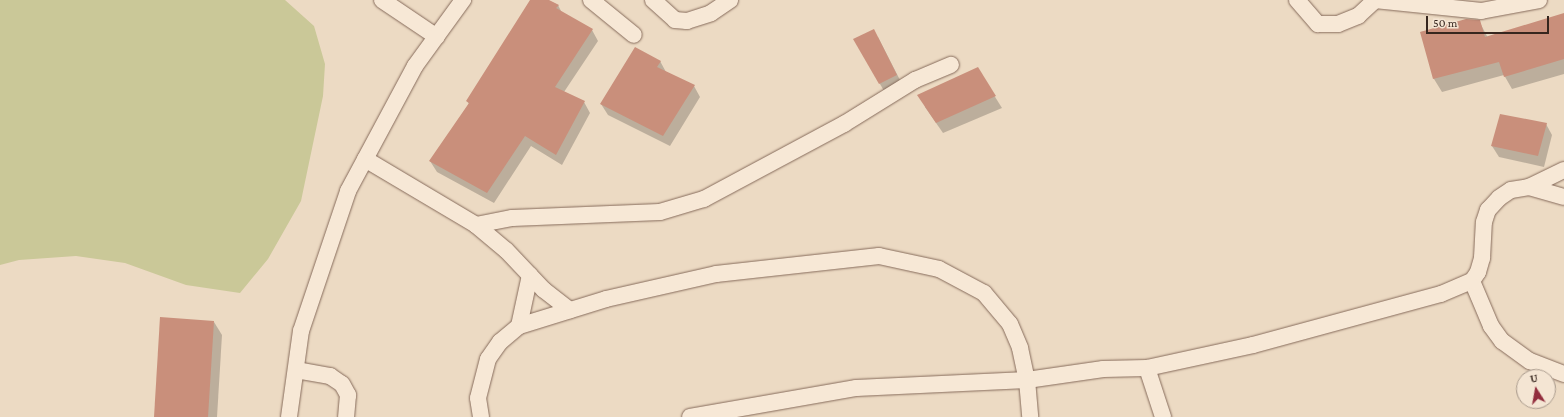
<!DOCTYPE html>
<style>
body{margin:0}
#map{position:relative;width:1564px;height:417px;overflow:hidden;background:#ecdac3;font-family:"Crimson Pro",serif}
div>[style]{position:absolute}
.green>*{inset:0;background:#cac898}
.shadow>*{inset:0;background:#0003}
.building>*{inset:0;background:#c98f7b}
.roads{filter:drop-shadow(0 0 1px #866b5b) drop-shadow(0 0 1px #866b5b)}
.minor>*{height:16px;margin:-8px;padding:0 8px;transform-origin:8px;border-radius:8px;background:#f7e8d6}
span{translate:-50% -50%;white-space:nowrap;text-align:center;line-height:1.15;-webkit-text-stroke:3px #f4e5d3;paint-order:stroke}
.north{position:absolute;left:1516px;top:369px;width:40px;height:40px;box-sizing:border-box;background:#f4e5d3;border:1px solid #a8998b;border-radius:50%;rotate:349deg;font-size:11px;font-weight:700;line-height:16px;text-align:center;color:#36261e}
.north::after{content:'';display:block;margin:auto;width:14px;height:18px;background:#922d3d;clip-path:polygon(50% 0,100% 100%,50% 72%,0 100%)}
.scale{position:absolute;left:1426px;top:16px;width:123px;height:18px;box-sizing:border-box;border:2px solid #36261e;border-top:0;padding-left:5px;font-size:12px;line-height:14px;white-space:nowrap;color:#36261e;-webkit-text-stroke:3px #f4e5d3;paint-order:stroke}
</style>
<div id="map">
<div class="green">
<div style="clip-path:polygon(0 0,285px 0,314px 26px,325px 64px,323px 96px,301px 201px,268px 259px,240px 293px,186px 285px,125px 263px,76px 256px,19px 260px,0 265px)"></div>
</div>
<div class="shadow">
<div style="clip-path:polygon(531px 0,547px 0,558px 5px,562px 13px,592px 30px,598px 41px,564px 92px,584px 102px,590px 113px,562px 165px,531px 146px,494px 203px,437px 172px,430px 161px,469px 104px,467px 101px)"></div>
<div style="clip-path:polygon(1564px 14px,1564px 74px,1512px 89px,1504px 75px,1442px 92px,1434px 79px,1421px 32px,1479px 21px,1488px 38px)"></div>
<div style="clip-path:polygon(878px 37px,901px 82px,884px 91px,855px 40px)"></div>
<div style="clip-path:polygon(660px 61px,666px 72px,694px 86px,700px 97px,670px 146px,608px 115px,601px 104px)"></div>
<div style="clip-path:polygon(977px 68px,1002px 108px,943px 133px,925px 107px)"></div>
<div style="clip-path:polygon(1546px 124px,1552px 135px,1544px 167px,1499px 157px,1492px 146px)"></div>
<div style="clip-path:polygon(214px 322px,222px 335px,217px 417px,155px 417px)"></div>
</div>
<div class="building">
<div style="clip-path:polygon(530px 0,549px 0,559px 5px,556px 8px,593px 29px,555px 87px,585px 101px,556px 155px,525px 136px,487px 193px,429px 161px,469px 103px,466px 101px)"></div>
<div style="clip-path:polygon(1564px 13px,1564px 59px,1504px 77px,1499px 62px,1433px 79px,1420px 32px,1466px 19px,1480px 20px,1485px 37px)"></div>
<div style="clip-path:polygon(874px 29px,897px 75px,879px 84px,853px 39px)"></div>
<div style="clip-path:polygon(635px 47px,661px 61px,657px 67px,695px 85px,663px 136px,600px 104px)"></div>
<div style="clip-path:polygon(978px 67px,996px 96px,936px 123px,917px 95px)"></div>
<div style="clip-path:polygon(1500px 114px,1547px 123px,1538px 156px,1491px 146px)"></div>
<div style="clip-path:polygon(160px 317px,214px 321px,208px 417px,154px 417px)"></div>
</div>
<div class="roads">
<div class="minor">
<div style="left:382px;top:0;width:66px;rotate:33.9deg"></div>
<div style="left:591px;top:0;width:55px;rotate:39.1deg"></div>
<div style="left:653px;top:0;width:30px;rotate:42deg"></div>
<div style="left:675px;top:20px;width:12px;rotate:5deg"></div>
<div style="left:687px;top:21px;width:25px;rotate:-18deg"></div>
<div style="left:711px;top:13px;width:23px;rotate:-34deg"></div>
<div style="left:1297px;top:0;width:32px;rotate:49deg"></div>
<div style="left:1318px;top:24px;width:20px"></div>
<div style="left:1338px;top:24px;width:22px;rotate:-22deg"></div>
<div style="left:1358px;top:16px;width:23px;rotate:-43deg"></div>
<div style="left:1375px;top:0;width:107px;rotate:5.9deg"></div>
<div style="left:1481px;top:11px;width:59px;rotate:-10.7deg"></div>
<div style="left:365px;top:159px;width:129px;rotate:30.7deg"></div>
<div style="left:476px;top:225px;width:39px;rotate:40deg"></div>
<div style="left:506px;top:250px;width:55px;rotate:46.5deg"></div>
<div style="left:544px;top:290px;width:33px;rotate:38deg"></div>
<div style="left:1529px;top:187px;width:36px;rotate:16deg"></div>
<div style="left:476px;top:225px;width:37px;rotate:-11deg"></div>
<div style="left:512px;top:218px;width:148px;rotate:-2.3deg"></div>
<div style="left:660px;top:212px;width:46px;rotate:-16.5deg"></div>
<div style="left:704px;top:199px;width:159px;rotate:-28.2deg"></div>
<div style="left:844px;top:124px;width:84px;rotate:-31.8deg"></div>
<div style="left:915px;top:80px;width:39px;rotate:-23deg"></div>
<div style="left:1472px;top:281px;width:49px;rotate:67.1deg"></div>
<div style="left:1491px;top:326px;width:19px;rotate:54deg"></div>
<div style="left:1502px;top:341px;width:34px;rotate:36deg"></div>
<div style="left:1530px;top:361px;width:36px;rotate:21deg"></div>
<div style="left:519px;top:326px;width:52px;rotate:-77.8deg"></div>
<div style="left:1147px;top:368px;width:52px;rotate:71.9deg"></div>
<div style="left:296px;top:370px;width:35px;rotate:10deg"></div>
<div style="left:330px;top:376px;width:14px;rotate:34deg"></div>
<div style="left:342px;top:384px;width:13px;rotate:61deg"></div>
<div style="left:348px;top:395px;width:22px;rotate:95deg"></div>
<div style="left:289px;top:417px;width:87px;rotate:-82.1deg"></div>
<div style="left:301px;top:331px;width:148px;rotate:-71.4deg"></div>
<div style="left:348px;top:191px;width:142px;rotate:-61.8deg"></div>
<div style="left:415px;top:66px;width:82px;rotate:-54deg"></div>
<div style="left:481px;top:417px;width:19px;rotate:-99deg"></div>
<div style="left:478px;top:398px;width:40px;rotate:-75.6deg"></div>
<div style="left:488px;top:359px;width:21px;rotate:-55deg"></div>
<div style="left:500px;top:342px;width:25px;rotate:-40deg"></div>
<div style="left:519px;top:326px;width:91px;rotate:-17.2deg"></div>
<div style="left:606px;top:299px;width:113px;rotate:-12.8deg"></div>
<div style="left:716px;top:274px;width:164px;rotate:-6.3deg"></div>
<div style="left:879px;top:256px;width:61px;rotate:12.2deg"></div>
<div style="left:939px;top:269px;width:51px;rotate:28.1deg"></div>
<div style="left:984px;top:293px;width:40px;rotate:50deg"></div>
<div style="left:1010px;top:324px;width:26px;rotate:67deg"></div>
<div style="left:1020px;top:348px;width:33px;rotate:78deg"></div>
<div style="left:1027px;top:380px;width:37px;rotate:85deg"></div>
<div style="left:690px;top:417px;width:169px;rotate:-9.9deg"></div>
<div style="left:856px;top:388px;width:171px;rotate:-2.7deg"></div>
<div style="left:1027px;top:380px;width:77px;rotate:-8.2deg"></div>
<div style="left:1103px;top:369px;width:44px;rotate:-1.3deg"></div>
<div style="left:1147px;top:368px;width:108px;rotate:-12.2deg"></div>
<div style="left:1253px;top:345px;width:195px;rotate:-15.2deg"></div>
<div style="left:1441px;top:294px;width:34px;rotate:-23deg"></div>
<div style="left:1472px;top:281px;width:11px;rotate:-56deg"></div>
<div style="left:1478px;top:272px;width:15px;rotate:-74deg"></div>
<div style="left:1482px;top:258px;width:36px;rotate:-87deg"></div>
<div style="left:1484px;top:222px;width:13px;rotate:-72deg"></div>
<div style="left:1488px;top:210px;width:16px;rotate:-47deg"></div>
<div style="left:1499px;top:198px;width:14px;rotate:-34deg"></div>
<div style="left:1511px;top:190px;width:18px;rotate:-9deg"></div>
<div style="left:1529px;top:187px;width:39px;rotate:-26deg"></div>
</div>
</div>
<div class="north">U</div>
<div class="scale">50 m</div>
</div>
